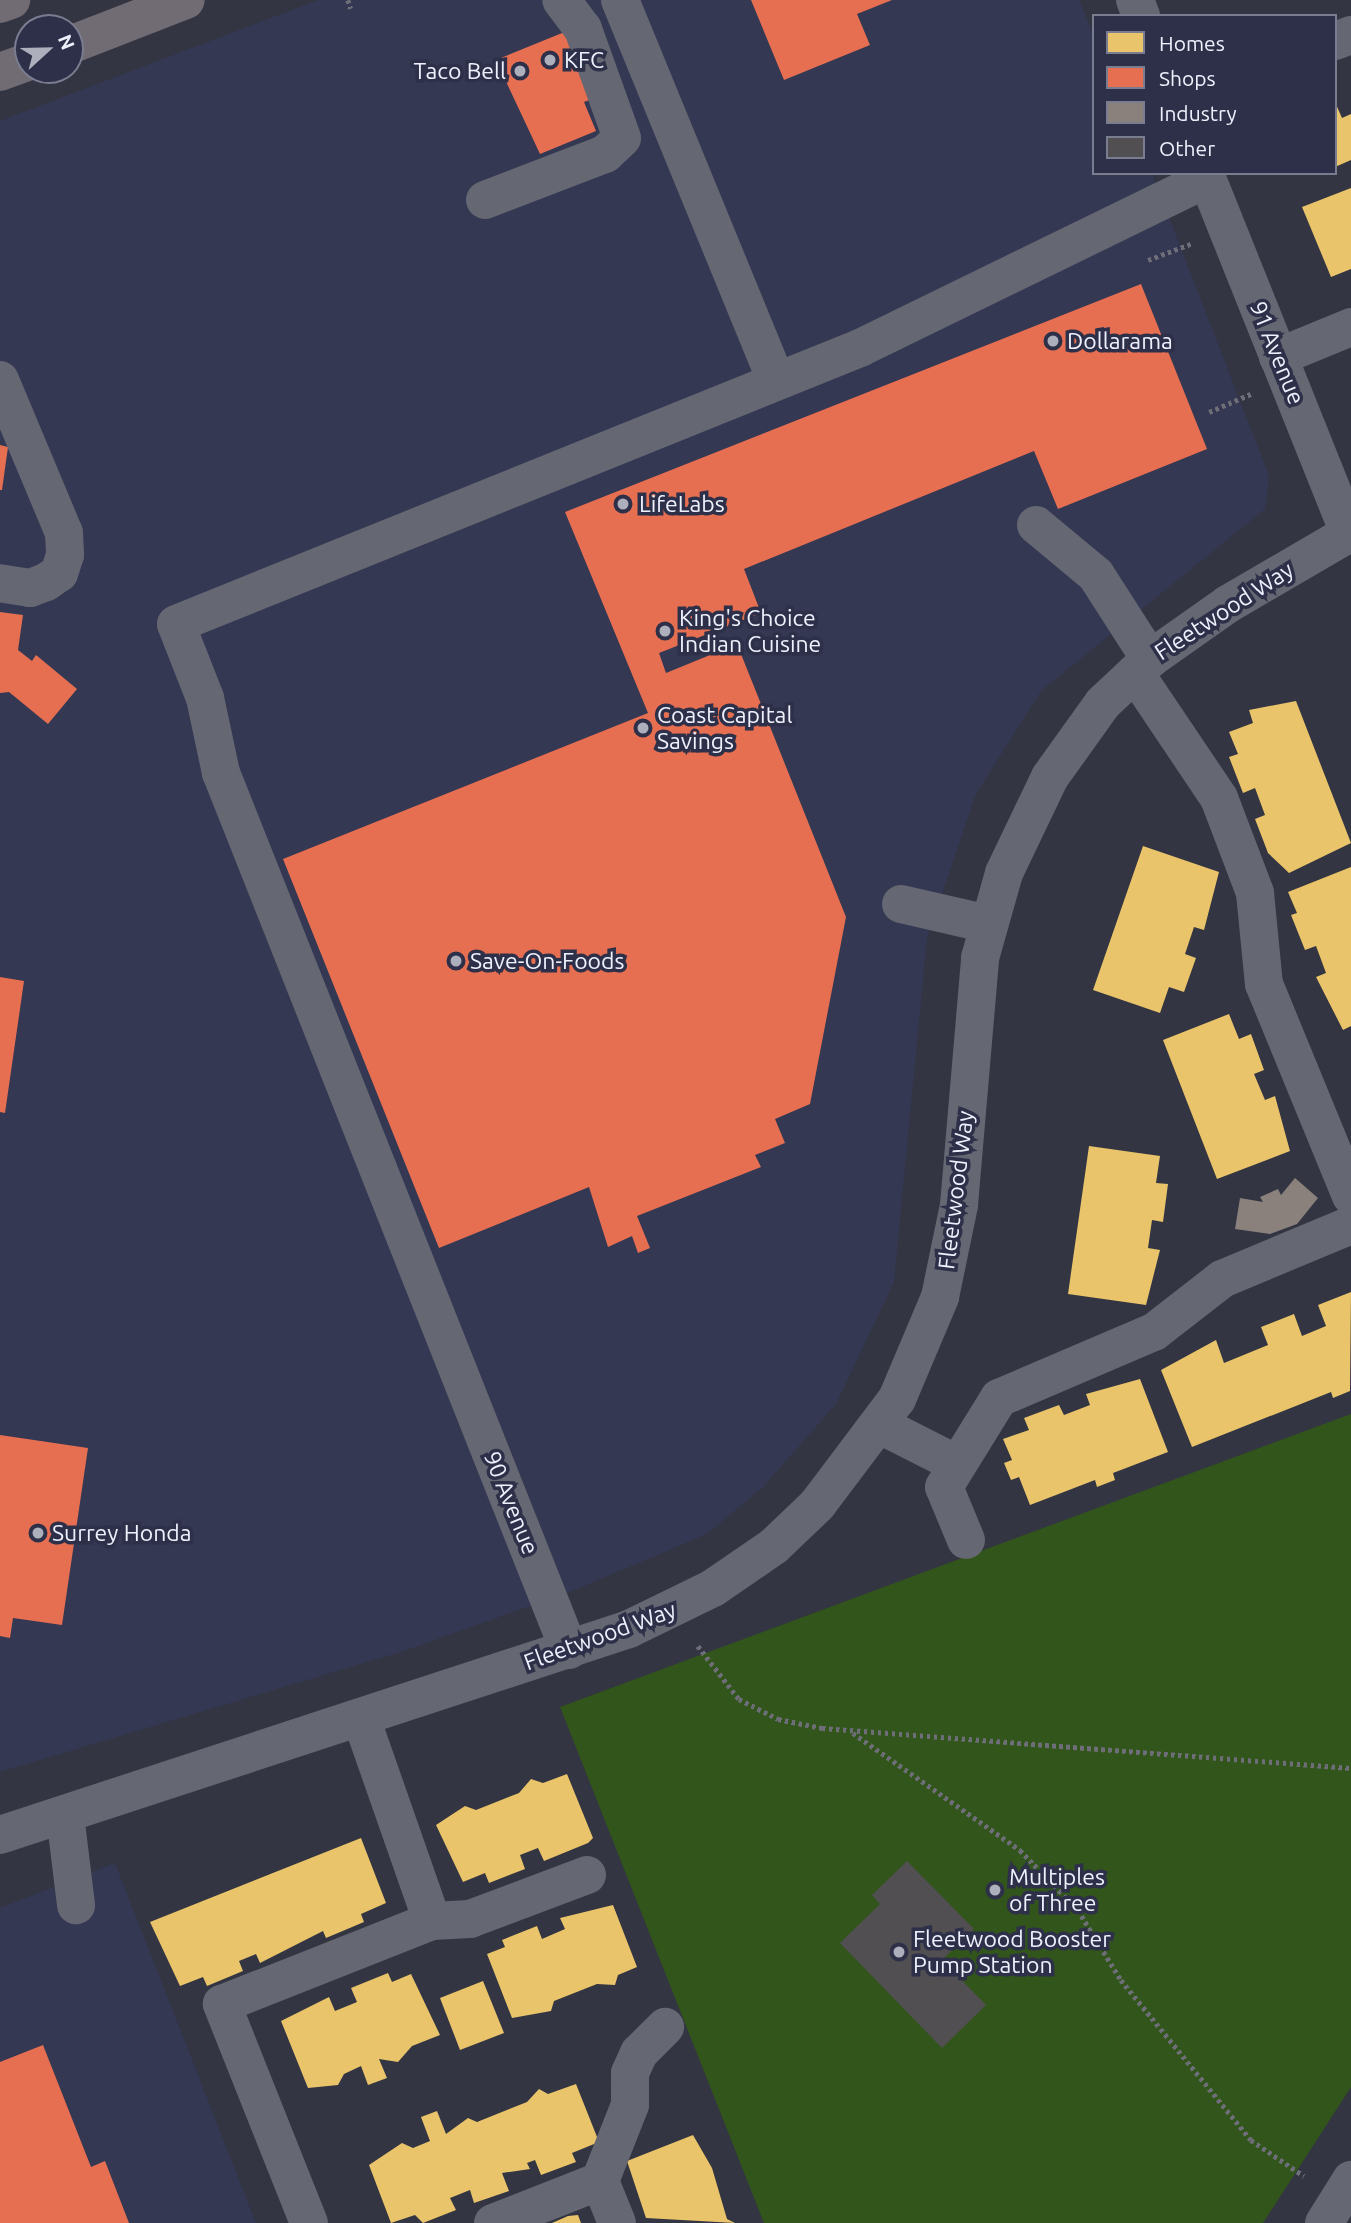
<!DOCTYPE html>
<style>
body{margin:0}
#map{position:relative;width:1351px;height:2223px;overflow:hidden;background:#333542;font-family:Ubuntu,sans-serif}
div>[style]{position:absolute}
.built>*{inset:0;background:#343853}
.green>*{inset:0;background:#32551b}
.homes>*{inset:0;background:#e9c46a}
.shops>*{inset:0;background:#e76f51}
.industry>*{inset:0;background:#8a817c}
.building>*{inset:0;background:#514f52}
.path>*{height:4.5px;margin-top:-2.25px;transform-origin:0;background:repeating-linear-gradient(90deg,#6d6e78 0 3.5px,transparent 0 7px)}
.minor>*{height:38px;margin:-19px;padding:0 19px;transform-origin:19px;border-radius:19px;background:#656772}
.major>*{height:38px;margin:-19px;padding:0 19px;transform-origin:19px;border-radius:19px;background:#716b74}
.dots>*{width:19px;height:19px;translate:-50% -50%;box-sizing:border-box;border:4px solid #2d3048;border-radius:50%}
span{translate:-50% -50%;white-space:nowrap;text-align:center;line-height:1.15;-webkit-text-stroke:7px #2d3048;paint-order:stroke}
.poi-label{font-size:23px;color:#eef1fd}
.left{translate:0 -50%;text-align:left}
.right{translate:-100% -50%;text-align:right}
.street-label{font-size:23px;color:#eef1fd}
.legend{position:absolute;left:1092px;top:14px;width:245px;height:161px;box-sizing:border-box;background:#2d3048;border:2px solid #7a7d90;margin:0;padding:9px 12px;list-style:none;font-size:21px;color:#eef1fd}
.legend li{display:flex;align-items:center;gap:14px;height:35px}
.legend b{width:35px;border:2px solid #7a7d90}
.north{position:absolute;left:14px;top:14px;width:70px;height:70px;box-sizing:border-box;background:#2d3048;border:2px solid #7a7d90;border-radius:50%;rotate:68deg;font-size:19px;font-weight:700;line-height:28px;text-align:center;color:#eef1fd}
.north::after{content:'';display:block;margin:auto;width:24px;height:32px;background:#adafbc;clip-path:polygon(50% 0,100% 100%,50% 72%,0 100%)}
</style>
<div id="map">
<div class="built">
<div style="clip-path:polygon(318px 0,1079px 0,1094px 35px,1094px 173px,1152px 173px,1269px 476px,1265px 509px,1041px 691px,976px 794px,927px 938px,894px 1282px,836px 1404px,763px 1487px,707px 1534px,577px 1589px,404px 1651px,0 1772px,0 121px)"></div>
<div style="clip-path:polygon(115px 1863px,256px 2223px,0 2223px,0 1908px)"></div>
</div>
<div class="green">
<div style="clip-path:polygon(1351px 1414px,1351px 2087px,1263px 2223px,764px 2223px,560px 1707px)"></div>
</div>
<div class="homes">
<div style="clip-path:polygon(1335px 102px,1342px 118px,1351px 114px,1351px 160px,1335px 167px)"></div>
<div style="clip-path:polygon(1351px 188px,1351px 269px,1331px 277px,1302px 207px)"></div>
<div style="clip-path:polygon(1296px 701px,1351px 843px,1289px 873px,1268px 853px,1255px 819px,1265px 815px,1255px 788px,1243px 793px,1229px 757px,1238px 754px,1229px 732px,1253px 723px,1249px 710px)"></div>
<div style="clip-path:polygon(1143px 846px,1219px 872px,1204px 930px,1194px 927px,1185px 954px,1196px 958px,1184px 992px,1169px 987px,1160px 1013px,1093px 990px)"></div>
<div style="clip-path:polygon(1351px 867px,1351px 1026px,1343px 1030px,1316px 977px,1326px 973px,1316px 946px,1305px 950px,1291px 915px,1297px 913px,1288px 892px)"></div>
<div style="clip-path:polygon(1229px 1014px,1239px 1039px,1251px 1034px,1264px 1070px,1254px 1074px,1265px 1100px,1275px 1096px,1290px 1151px,1217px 1179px,1163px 1040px)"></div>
<div style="clip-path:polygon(1089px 1146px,1160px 1156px,1156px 1183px,1168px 1184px,1163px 1222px,1152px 1220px,1148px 1248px,1160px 1250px,1146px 1305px,1068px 1294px)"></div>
<div style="clip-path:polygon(1351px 1292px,1350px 1391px,1333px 1398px,1331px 1392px,1192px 1447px,1161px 1370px,1216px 1340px,1224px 1363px,1268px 1345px,1261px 1327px,1294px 1314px,1302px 1336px,1326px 1326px,1318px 1305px)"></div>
<div style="clip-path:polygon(1140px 1379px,1168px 1452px,1113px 1473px,1115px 1480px,1097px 1487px,1095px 1480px,1030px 1505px,1019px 1477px,1011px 1480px,1004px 1463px,1012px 1460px,1003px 1439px,1029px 1430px,1024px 1418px,1059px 1405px,1064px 1415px,1090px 1405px,1086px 1394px)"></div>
<div style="clip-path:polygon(567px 1774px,593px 1838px,588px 1843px,544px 1861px,538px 1848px,520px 1855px,525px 1869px,489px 1883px,485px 1873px,463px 1882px,436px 1825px,465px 1806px,476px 1810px,519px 1793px,531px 1779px,543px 1783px)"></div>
<div style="clip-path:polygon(361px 1838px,386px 1903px,361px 1914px,364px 1922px,326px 1938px,323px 1931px,260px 1963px,256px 1954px,239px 1961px,243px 1971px,207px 1986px,203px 1977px,180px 1986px,150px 1922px)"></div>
<div style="clip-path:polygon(613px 1905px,637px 1967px,618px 1975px,615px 1985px,597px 1984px,554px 2001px,551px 2011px,512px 2018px,487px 1954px,505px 1947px,502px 1940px,537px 1926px,542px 1939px,565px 1929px,560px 1918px)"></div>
<div style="clip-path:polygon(388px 1973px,392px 1982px,411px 1974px,440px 2035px,412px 2046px,398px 2062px,379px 2059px,387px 2078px,368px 2085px,361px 2066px,344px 2074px,338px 2085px,308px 2088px,281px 2021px,329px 1997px,335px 2011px,357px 2002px,351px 1988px)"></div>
<div style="clip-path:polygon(483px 1981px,504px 2033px,460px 2050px,440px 1998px)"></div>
<div style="clip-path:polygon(576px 2084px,599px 2142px,572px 2153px,576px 2162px,541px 2175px,535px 2160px,527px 2163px,530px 2169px,502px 2173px,509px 2191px,474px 2203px,470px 2190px,450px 2198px,456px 2210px,423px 2223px,415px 2215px,391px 2223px,369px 2165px,402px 2143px,413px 2148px,430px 2141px,421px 2117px,437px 2111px,446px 2134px,468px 2118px,477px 2122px,527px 2102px,539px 2089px,548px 2094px)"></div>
<div style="clip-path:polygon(693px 2135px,712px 2168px,727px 2219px,735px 2223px,646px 2218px,627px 2161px)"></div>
<div style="clip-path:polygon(578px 2215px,581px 2223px,552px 2223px,568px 2216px)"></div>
</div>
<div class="shops">
<div style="clip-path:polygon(751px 0,892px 0,857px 14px,870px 45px,784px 80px)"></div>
<div style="clip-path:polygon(567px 31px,595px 98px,584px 102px,596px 131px,540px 154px,496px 60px)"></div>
<div style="clip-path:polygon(1141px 284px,1207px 449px,1058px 509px,1034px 451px,744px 569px,761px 613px,659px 653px,666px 673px,737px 644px,846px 917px,810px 1104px,775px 1119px,785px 1143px,755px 1155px,761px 1167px,637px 1216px,650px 1248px,638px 1253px,632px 1236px,608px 1247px,589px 1187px,439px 1248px,283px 859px,648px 713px,565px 512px)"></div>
<div style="clip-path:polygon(0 445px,8px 447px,2px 490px,0 490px)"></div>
<div style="clip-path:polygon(0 612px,23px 615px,18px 650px,32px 661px,36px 655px,77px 689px,48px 724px,9px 692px,0 693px)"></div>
<div style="clip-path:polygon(0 977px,24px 981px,5px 1113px,0 1112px)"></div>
<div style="clip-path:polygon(0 1435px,88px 1448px,62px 1625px,13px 1618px,10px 1638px,0 1636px)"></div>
<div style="clip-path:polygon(43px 2045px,91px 2167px,105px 2161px,129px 2223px,0 2223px,0 2062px)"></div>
</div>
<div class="industry">
<div style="clip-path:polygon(1295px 1178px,1318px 1198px,1297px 1224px,1270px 1234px,1235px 1229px,1240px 1198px,1263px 1202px,1260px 1197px,1278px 1189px,1281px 1195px)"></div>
</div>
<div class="building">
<div style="clip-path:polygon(907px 1861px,974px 1929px,942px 1960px,986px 2005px,942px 2048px,840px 1943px,880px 1904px,872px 1895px)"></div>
</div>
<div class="path">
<div style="left:348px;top:0;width:9px;rotate:72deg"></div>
<div style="left:1148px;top:260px;width:48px;rotate:-20.7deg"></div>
<div style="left:1209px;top:412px;width:48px;rotate:-23.4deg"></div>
<div style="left:698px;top:1646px;width:67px;rotate:52.3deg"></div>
<div style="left:739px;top:1699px;width:44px;rotate:27.1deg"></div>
<div style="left:778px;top:1719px;width:45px;rotate:11.6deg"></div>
<div style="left:822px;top:1728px;width:531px;rotate:4.32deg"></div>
<div style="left:853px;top:1733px;width:204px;rotate:35deg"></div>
<div style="left:1020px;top:1850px;width:83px;rotate:46deg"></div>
<div style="left:1078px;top:1910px;width:82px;rotate:58.4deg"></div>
<div style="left:1121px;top:1980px;width:206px;rotate:50.9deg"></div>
<div style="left:1251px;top:2140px;width:64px;rotate:34.2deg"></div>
</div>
<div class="minor">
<div style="left:620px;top:0;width:412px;rotate:67.7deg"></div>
<div style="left:1135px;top:0;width:17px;rotate:69deg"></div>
<div style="left:1335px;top:41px;width:17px;rotate:-21deg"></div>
<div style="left:1205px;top:173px;width:388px;rotate:68.2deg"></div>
<div style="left:485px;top:200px;width:129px;rotate:-21deg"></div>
<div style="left:605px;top:154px;width:23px;rotate:-43deg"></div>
<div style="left:622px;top:138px;width:116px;rotate:-109.7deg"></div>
<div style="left:583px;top:29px;width:36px;rotate:-127deg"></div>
<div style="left:1278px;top:357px;width:79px;rotate:-22.3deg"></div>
<div style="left:0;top:380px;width:166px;rotate:67.3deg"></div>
<div style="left:64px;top:533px;width:22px;rotate:87deg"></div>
<div style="left:65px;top:555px;width:19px;rotate:108deg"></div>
<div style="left:59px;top:573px;width:16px;rotate:145deg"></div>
<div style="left:46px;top:582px;width:17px;rotate:159deg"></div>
<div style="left:30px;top:588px;width:30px;rotate:-171deg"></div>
<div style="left:1036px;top:525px;width:78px;rotate:39.8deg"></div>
<div style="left:1096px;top:575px;width:100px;rotate:57.3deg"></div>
<div style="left:1135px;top:673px;width:151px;rotate:56.1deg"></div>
<div style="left:1219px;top:798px;width:102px;rotate:69.2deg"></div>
<div style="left:1255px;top:893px;width:91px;rotate:84.4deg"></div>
<div style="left:1264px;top:984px;width:229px;rotate:67.7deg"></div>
<div style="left:901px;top:904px;width:89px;rotate:12.9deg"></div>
<div style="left:880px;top:1425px;width:86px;rotate:26.9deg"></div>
<div style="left:966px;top:1540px;width:57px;rotate:-112.5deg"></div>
<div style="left:944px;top:1487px;width:105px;rotate:-58.3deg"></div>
<div style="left:999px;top:1398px;width:168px;rotate:-23.1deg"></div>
<div style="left:1154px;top:1332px;width:86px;rotate:-37.9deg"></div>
<div style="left:1222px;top:1279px;width:140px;rotate:-22.7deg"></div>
<div style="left:569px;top:1650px;width:944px;rotate:-111.64deg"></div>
<div style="left:221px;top:773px;width:77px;rotate:-102deg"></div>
<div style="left:205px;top:698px;width:79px;rotate:-111.4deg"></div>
<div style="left:176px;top:624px;width:738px;rotate:-21.97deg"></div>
<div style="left:860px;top:348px;width:386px;rotate:-26deg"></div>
<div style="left:361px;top:1718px;width:215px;rotate:70.7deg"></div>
<div style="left:65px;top:1815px;width:91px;rotate:83deg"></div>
<div style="left:0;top:1835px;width:662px;rotate:-18.13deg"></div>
<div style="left:629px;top:1629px;width:93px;rotate:-26deg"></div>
<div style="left:713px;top:1588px;width:74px;rotate:-34.5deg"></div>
<div style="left:774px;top:1546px;width:59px;rotate:-43.6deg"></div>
<div style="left:817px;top:1505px;width:133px;rotate:-53deg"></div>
<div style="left:897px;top:1399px;width:111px;rotate:-67.1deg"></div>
<div style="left:940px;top:1297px;width:94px;rotate:-78.3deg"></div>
<div style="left:959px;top:1205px;width:248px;rotate:-85.1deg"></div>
<div style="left:980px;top:958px;width:88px;rotate:-74.2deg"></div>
<div style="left:1004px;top:873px;width:106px;rotate:-64.4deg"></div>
<div style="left:1050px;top:777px;width:91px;rotate:-54.4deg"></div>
<div style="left:1103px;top:703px;width:64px;rotate:-43.1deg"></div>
<div style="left:1150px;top:659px;width:95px;rotate:-35.2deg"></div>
<div style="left:1228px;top:604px;width:143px;rotate:-30.3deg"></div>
<div style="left:600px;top:2181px;width:45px;rotate:68deg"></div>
<div style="left:309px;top:2223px;width:236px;rotate:-111.7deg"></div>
<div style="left:222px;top:2004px;width:226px;rotate:-21.6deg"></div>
<div style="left:432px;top:1921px;width:38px;rotate:-3deg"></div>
<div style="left:470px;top:1919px;width:125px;rotate:-20.6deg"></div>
<div style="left:493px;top:2223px;width:115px;rotate:-21.4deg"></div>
<div style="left:600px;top:2181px;width:82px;rotate:-68.5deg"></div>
<div style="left:630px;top:2105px;width:32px;rotate:-90deg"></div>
<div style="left:630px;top:2073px;width:22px;rotate:-66deg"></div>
<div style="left:639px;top:2053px;width:37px;rotate:-45deg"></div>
<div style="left:1324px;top:2223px;width:51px;rotate:-57.9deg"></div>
</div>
<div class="major">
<div style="left:0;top:4px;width:12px;rotate:-20deg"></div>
<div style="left:70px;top:45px;width:124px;rotate:-21.2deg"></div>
<div style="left:0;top:72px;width:30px;rotate:-20deg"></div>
</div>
<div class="dots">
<div style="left:550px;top:60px;background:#adafbc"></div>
<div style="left:520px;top:71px;background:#adafbc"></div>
<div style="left:1053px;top:341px;background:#adafbc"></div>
<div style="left:623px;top:504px;background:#adafbc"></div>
<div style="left:665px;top:631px;background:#adafbc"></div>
<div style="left:643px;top:728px;background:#adafbc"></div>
<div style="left:456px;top:961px;background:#adafbc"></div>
<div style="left:38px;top:1533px;background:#adafbc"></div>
<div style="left:995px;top:1890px;background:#adafbc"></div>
<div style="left:899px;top:1952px;background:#adafbc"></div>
</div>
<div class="poi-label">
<span class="left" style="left:564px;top:60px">KFC</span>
<span class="right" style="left:506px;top:71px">Taco Bell</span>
<span class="left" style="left:1067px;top:341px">Dollarama</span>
<span class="left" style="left:639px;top:504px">LifeLabs</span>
<span class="left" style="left:679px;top:631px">King's Choice<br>Indian Cuisine</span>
<span class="left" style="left:657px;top:728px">Coast Capital<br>Savings</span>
<span class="left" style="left:470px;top:961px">Save-On-Foods</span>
<span class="left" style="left:52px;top:1533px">Surrey Honda</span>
<span class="left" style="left:1009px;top:1890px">Multiples<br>of Three</span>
<span class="left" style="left:913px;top:1952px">Fleetwood Booster<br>Pump Station</span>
</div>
<div class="street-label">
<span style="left:1277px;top:353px;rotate:68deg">91 Avenue</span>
<span style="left:1224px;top:611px;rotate:-33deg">Fleetwood Way</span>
<span style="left:956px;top:1190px;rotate:-83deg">Fleetwood Way</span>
<span style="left:511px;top:1503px;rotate:68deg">90 Avenue</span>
<span style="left:600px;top:1636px;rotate:-20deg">Fleetwood Way</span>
</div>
<ul class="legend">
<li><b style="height:19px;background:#e9c46a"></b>Homes</li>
<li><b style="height:19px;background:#e76f51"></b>Shops</li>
<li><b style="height:19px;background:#8a817c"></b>Industry</li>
<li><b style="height:19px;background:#514f52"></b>Other</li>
</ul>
<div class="north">N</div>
</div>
